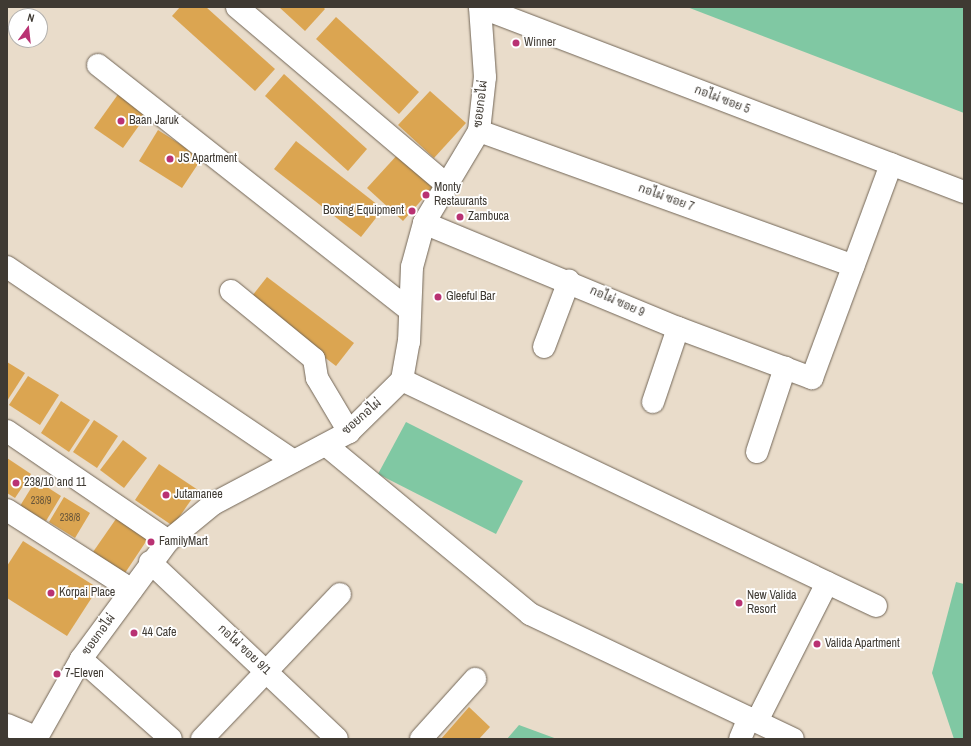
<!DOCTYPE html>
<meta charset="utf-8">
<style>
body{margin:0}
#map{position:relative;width:971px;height:746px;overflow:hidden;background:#e9dcca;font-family:"Archivo Narrow",Sarabun,sans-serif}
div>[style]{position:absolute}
.green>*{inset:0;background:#80c8a3}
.building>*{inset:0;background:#dba551}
.roads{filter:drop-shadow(0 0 1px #726657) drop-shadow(0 0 1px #726657)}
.minor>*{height:22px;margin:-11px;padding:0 11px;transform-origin:11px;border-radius:11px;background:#fff}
.dots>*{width:11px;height:11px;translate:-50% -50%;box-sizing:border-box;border:2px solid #fff;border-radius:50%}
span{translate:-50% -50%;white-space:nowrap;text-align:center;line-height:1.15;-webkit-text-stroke:3.5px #fff;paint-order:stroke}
.number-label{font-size:10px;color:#66553a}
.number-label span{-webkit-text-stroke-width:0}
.poi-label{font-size:12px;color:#3f3a33}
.left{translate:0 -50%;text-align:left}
.right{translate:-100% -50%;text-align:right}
.street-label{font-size:12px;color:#3f3a33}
.frame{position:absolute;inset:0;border:8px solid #3f3a33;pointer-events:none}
.north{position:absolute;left:8px;top:8px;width:40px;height:40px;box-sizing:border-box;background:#fff;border:1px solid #b2b0ad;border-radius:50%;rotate:15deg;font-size:11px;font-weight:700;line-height:16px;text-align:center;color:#3f3a33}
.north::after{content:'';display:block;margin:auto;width:14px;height:18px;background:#b93273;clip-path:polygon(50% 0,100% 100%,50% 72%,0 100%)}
</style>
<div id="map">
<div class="green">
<div style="clip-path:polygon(687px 7px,964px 7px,964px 113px)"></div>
<div style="clip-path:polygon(406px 422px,523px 481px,496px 534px,378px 474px)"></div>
<div style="clip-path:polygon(956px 582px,964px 584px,964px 739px,954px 739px,932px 673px)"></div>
<div style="clip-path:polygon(519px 725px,557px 739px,507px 739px)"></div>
</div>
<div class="building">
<div style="clip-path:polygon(180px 7px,206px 7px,275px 69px,255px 91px,172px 16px)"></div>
<div style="clip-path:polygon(279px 7px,323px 7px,325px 9px,305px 31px)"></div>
<div style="clip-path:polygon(336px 17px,419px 92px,399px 114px,316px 39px)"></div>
<div style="clip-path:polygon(284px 74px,367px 149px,348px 171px,265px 96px)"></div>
<div style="clip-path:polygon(430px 91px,466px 123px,434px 158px,398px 125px)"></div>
<div style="clip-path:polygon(119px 93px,148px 113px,123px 148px,94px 128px)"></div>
<div style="clip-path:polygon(158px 130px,202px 158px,182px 188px,139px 161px)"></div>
<div style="clip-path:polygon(296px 141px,383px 209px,361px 237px,274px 169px)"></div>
<div style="clip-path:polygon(399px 153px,435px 185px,403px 221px,367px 188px)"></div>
<div style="clip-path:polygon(267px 277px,354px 343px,336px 366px,249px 300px)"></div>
<div style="clip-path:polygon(7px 362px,25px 373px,7px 401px)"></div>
<div style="clip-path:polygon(28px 376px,59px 395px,40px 425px,9px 405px)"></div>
<div style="clip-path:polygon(61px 401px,90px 420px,69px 452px,41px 433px)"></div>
<div style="clip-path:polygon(94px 420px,118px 436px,97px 468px,73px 452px)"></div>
<div style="clip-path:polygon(123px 440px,147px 458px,124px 488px,100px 470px)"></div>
<div style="clip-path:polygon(7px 458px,31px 474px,15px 498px,7px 493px)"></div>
<div style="clip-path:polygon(159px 464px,198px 490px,173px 526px,135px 500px)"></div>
<div style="clip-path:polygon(36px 480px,61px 496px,46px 521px,20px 506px)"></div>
<div style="clip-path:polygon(64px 497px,90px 513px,75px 538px,49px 522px)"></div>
<div style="clip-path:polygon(118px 516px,149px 537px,125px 573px,93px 552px)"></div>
<div style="clip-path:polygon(23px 541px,98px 588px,67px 636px,7px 598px,7px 566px)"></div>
<div style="clip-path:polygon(469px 707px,490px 727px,479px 739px,441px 739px)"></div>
</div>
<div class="roads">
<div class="minor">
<div style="left:237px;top:7px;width:274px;rotate:40.3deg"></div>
<div style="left:480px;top:7px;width:518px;rotate:20.92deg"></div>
<div style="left:98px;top:65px;width:396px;rotate:38.2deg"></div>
<div style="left:479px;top:131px;width:398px;rotate:19.8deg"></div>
<div style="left:424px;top:223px;width:275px;rotate:22.5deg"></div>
<div style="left:678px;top:328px;width:143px;rotate:20.5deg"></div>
<div style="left:812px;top:378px;width:228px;rotate:-69.7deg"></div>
<div style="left:7px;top:267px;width:346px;rotate:34.1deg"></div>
<div style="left:231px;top:291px;width:107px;rotate:39.3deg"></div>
<div style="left:314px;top:359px;width:19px;rotate:81deg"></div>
<div style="left:317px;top:378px;width:63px;rotate:59.3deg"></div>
<div style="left:544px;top:347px;width:71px;rotate:-69.3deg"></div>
<div style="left:402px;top:380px;width:525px;rotate:25.49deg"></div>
<div style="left:653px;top:402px;width:78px;rotate:-71.3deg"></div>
<div style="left:7px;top:431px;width:195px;rotate:34.3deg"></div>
<div style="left:326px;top:445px;width:265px;rotate:39.6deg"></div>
<div style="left:530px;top:614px;width:291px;rotate:25.4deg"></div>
<div style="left:757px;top:452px;width:89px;rotate:-71.6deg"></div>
<div style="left:7px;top:510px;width:148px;rotate:32.6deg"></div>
<div style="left:150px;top:562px;width:257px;rotate:43.4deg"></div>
<div style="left:81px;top:659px;width:120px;rotate:41.6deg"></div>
<div style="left:757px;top:721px;width:155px;rotate:-63.1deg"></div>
<div style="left:7px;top:725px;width:33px;rotate:23deg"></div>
<div style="left:36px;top:739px;width:92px;rotate:-60.6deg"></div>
<div style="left:81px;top:659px;width:147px;rotate:-53.6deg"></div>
<div style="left:168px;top:541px;width:58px;rotate:-39.4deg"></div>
<div style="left:213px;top:504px;width:154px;rotate:-27.9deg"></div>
<div style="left:349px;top:432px;width:74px;rotate:-44.5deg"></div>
<div style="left:402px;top:380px;width:39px;rotate:-80deg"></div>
<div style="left:409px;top:342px;width:75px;rotate:-87.7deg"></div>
<div style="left:412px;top:267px;width:46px;rotate:-74.7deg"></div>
<div style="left:424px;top:223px;width:107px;rotate:-59.1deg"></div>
<div style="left:479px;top:131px;width:54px;rotate:-83.7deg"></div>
<div style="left:485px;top:77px;width:70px;rotate:-94.1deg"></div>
<div style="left:202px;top:739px;width:200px;rotate:-46.4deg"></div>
<div style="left:421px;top:739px;width:81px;rotate:-48deg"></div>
<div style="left:740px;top:739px;width:23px;rotate:-67deg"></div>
</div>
</div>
<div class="dots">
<div style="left:516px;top:43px;background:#b93273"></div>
<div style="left:121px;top:121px;background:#b93273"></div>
<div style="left:170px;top:159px;background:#b93273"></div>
<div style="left:426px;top:195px;background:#b93273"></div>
<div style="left:412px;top:211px;background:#b93273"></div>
<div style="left:460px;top:217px;background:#b93273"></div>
<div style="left:438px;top:297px;background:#b93273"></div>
<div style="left:16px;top:483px;background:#b93273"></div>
<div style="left:166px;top:495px;background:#b93273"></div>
<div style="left:151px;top:542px;background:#b93273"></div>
<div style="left:51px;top:593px;background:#b93273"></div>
<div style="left:739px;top:603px;background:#b93273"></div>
<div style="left:134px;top:633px;background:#b93273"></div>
<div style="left:817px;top:644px;background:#b93273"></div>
<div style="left:57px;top:674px;background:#b93273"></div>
</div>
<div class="number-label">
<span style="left:41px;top:501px">238/9</span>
<span style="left:70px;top:518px">238/8</span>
</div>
<div class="poi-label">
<span class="left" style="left:524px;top:43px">Winner</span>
<span class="left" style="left:129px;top:121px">Baan Jaruk</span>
<span class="left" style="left:178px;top:159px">JS Apartment</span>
<span class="left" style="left:434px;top:195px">Monty<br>Restaurants</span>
<span class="right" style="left:404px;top:211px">Boxing Equipment</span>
<span class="left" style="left:468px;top:217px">Zambuca</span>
<span class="left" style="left:446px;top:297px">Gleeful Bar</span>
<span class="left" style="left:24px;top:483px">238/10 and 11</span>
<span class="left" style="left:174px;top:495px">Jutamanee</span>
<span class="left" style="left:159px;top:542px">FamilyMart</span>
<span class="left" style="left:59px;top:593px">Korpai Place</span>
<span class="left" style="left:747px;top:603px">New Valida<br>Resort</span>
<span class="left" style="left:142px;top:633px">44 Cafe</span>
<span class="left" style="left:825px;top:644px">Valida Apartment</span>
<span class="left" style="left:65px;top:674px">7-Eleven</span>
</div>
<div class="street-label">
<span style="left:722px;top:100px;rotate:21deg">กอไผ่ ซอย 5</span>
<span style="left:481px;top:104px;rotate:-83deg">ซอยกอไผ่</span>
<span style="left:666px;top:198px;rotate:20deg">กอไผ่ ซอย 7</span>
<span style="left:617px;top:302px;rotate:24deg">กอไผ่ ซอย 9</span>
<span style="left:362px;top:417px;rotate:-41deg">ซอยกอไผ่</span>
<span style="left:99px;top:635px;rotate:-54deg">ซอยกอไผ่</span>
<span style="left:244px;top:650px;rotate:43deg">กอไผ่ ซอย 9/1</span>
</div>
<div class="frame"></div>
<div class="north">N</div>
</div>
